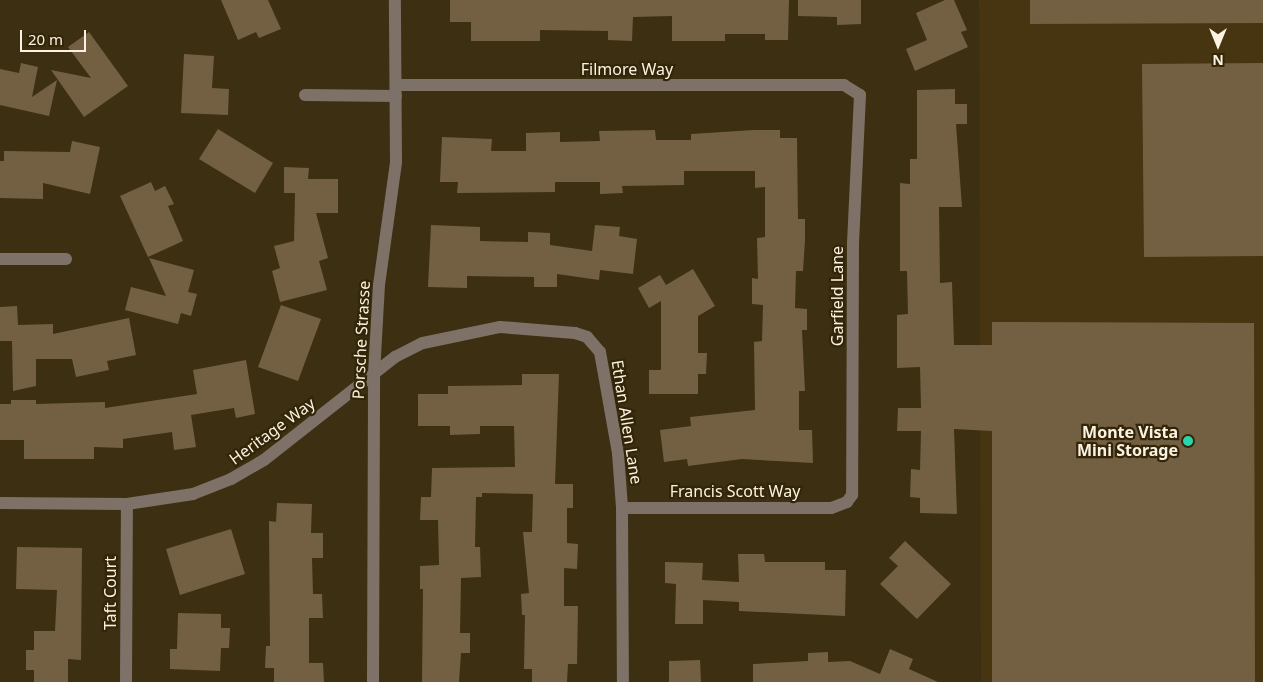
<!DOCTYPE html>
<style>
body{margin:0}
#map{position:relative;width:1263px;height:682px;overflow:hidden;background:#3d2f12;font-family:"Noto Sans",sans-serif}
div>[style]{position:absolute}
.built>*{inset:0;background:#463510}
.building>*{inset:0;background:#736042}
.street>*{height:12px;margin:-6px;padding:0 6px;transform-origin:6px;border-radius:6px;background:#7e7167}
.dots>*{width:14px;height:14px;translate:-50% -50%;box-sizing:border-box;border:2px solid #322508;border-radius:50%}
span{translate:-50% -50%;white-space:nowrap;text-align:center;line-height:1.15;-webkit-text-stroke:4.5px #322508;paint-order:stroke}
.street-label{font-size:16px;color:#fbf2e2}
.poi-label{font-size:16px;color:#fbf2e2;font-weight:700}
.right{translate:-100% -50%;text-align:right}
.north{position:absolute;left:1193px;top:20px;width:50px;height:50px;-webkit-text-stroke:4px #322508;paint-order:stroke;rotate:180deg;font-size:14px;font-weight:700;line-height:20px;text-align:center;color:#fbf2e2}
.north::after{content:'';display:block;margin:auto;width:18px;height:22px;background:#fbf2e2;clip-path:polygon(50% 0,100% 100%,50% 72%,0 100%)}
.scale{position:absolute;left:20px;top:30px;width:66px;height:22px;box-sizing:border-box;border:2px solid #fbf2e2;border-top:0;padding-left:6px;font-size:15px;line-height:18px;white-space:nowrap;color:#fbf2e2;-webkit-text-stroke:4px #322508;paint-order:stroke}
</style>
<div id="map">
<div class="built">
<div style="clip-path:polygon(979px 0,1263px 0,1263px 682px,981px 682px)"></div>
</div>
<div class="building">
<div style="clip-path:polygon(221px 0,268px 0,281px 29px,259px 38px,256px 32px,238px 40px)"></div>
<div style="clip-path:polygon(450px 0,789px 0,788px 40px,765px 40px,765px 34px,725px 34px,725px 41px,672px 41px,672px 16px,633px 17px,632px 41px,608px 40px,608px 31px,540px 30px,540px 41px,471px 41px,471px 22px,450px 22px)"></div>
<div style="clip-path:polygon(798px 0,861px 0,861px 24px,837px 25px,837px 17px,798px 16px)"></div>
<div style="clip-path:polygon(945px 0,954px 0,967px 30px,961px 32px,968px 47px,915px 71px,906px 49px,927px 40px,916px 13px)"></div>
<div style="clip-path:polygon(1030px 0,1263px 0,1263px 23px,1030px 24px)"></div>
<div style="clip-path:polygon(89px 32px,128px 86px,84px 117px,51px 70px,91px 78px,68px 47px)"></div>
<div style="clip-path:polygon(184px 54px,214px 56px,212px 88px,229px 89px,228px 115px,181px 113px)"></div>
<div style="clip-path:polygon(21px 63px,38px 67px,32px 97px,57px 80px,49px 116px,0 105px,0 69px,19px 73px)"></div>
<div style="clip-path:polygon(1263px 63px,1263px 256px,1144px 257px,1142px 64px)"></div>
<div style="clip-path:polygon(955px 89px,955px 104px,967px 104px,967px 124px,956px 124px,962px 207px,939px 207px,940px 283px,952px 282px,954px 345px,992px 345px,992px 322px,1254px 323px,1255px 682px,992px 682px,992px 431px,954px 429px,957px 514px,920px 513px,920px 498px,910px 497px,911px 469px,920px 470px,921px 431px,897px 431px,898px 408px,921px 408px,920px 367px,897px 368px,897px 315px,908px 314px,907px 271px,900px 271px,900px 183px,910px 184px,910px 159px,917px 159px,917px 90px)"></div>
<div style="clip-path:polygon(218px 129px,273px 163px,255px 193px,199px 159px)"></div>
<div style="clip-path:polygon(655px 130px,656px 140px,691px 140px,691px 134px,754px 130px,780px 130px,780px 138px,797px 138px,798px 219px,805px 219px,805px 240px,803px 271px,796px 271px,795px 308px,807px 309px,807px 330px,802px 330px,805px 391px,799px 391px,799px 430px,812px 430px,813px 463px,742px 459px,688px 466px,687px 459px,664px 462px,660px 430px,691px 426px,690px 417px,755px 410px,754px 342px,762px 341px,763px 305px,752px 304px,752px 278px,758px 279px,757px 238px,765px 237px,765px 187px,755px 188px,755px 171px,684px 171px,684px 185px,622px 186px,623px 193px,600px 194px,600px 182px,555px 182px,555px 192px,457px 193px,458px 182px,440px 182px,442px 137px,492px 139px,491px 151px,526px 151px,526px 133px,560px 132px,560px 142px,600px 141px,599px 131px)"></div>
<div style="clip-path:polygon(72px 141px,100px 147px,90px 194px,43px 183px,43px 199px,0 198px,0 161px,4px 161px,4px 151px,70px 152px)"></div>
<div style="clip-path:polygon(284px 167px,309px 168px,308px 179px,338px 179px,338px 213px,316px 213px,328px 258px,319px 261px,327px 290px,280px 302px,272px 271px,280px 268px,274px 246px,294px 241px,295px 193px,284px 193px)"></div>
<div style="clip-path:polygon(151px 182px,155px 191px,165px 186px,174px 204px,168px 206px,183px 241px,148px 257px,120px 196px)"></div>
<div style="clip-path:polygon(431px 225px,480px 227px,480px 241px,528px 242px,528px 232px,550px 233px,550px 245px,592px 251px,595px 225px,620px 227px,619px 236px,637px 239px,633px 274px,600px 270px,599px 280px,557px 274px,557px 287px,534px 287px,534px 277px,467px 276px,467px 288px,428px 287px)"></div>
<div style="clip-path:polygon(149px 258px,194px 270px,188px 292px,197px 294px,191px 316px,181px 313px,178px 324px,125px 310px,131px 287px,166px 296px)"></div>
<div style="clip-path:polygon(693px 269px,715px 306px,698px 316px,698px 353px,707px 353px,706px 374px,698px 374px,698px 394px,649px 394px,649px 370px,661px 370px,661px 301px,649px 308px,638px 288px,660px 275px,666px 285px)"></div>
<div style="clip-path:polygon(281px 305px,321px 319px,298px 381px,258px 367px)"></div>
<div style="clip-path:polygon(17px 306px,18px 325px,53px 324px,53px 334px,129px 318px,136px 355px,107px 361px,109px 370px,76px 377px,72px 359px,36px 359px,36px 386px,13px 391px,12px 341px,0 341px,0 307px)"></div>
<div style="clip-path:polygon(246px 360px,255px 414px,236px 418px,234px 408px,191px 415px,196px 447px,174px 450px,172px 432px,123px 439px,123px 448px,94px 447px,94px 459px,24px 459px,24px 440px,0 440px,0 404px,11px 404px,11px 400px,36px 400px,36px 404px,105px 402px,105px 408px,197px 394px,193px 370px)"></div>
<div style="clip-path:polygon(522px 374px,559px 374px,555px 484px,573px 484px,573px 508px,567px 508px,567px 543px,578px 544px,577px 569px,564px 568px,564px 606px,578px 606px,577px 664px,568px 664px,567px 682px,532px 682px,532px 669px,524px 669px,525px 615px,522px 615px,521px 594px,529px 593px,523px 532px,532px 532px,533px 494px,482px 493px,482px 497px,476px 497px,475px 547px,480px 547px,481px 577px,461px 578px,460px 633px,470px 633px,470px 653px,461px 653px,459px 682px,422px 682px,423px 589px,420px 589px,420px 566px,439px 565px,438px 520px,420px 520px,421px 497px,431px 497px,432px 468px,515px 467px,514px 426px,480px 426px,480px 434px,450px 435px,450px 426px,418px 426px,418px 394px,448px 394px,448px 386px,522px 385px)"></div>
<div style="clip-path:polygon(277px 503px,312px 504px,311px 533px,323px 533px,323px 558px,312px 558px,313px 594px,322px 594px,323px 618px,309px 618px,309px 663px,323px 663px,324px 682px,274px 682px,274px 668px,265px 668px,266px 646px,270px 646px,269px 521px,276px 522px)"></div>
<div style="clip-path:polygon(231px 529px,245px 574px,180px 595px,166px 549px)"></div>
<div style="clip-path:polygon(905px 541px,951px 584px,917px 619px,880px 584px,898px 566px,889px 558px)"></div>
<div style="clip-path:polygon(17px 547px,82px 548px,81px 660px,68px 659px,68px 682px,34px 682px,34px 670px,26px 670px,26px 650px,34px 650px,34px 631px,55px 631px,57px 590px,16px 589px)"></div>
<div style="clip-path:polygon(738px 554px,764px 554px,765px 562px,825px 562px,825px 570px,846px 570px,845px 616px,739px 611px,739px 602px,703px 600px,703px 624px,675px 624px,676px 584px,665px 583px,665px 562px,703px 563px,702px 580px,739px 582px)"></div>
<div style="clip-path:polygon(178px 613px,221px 614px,221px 628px,230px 628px,229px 648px,221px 648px,220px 671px,170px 669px,170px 649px,177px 649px)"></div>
<div style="clip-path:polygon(890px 649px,913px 659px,909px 669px,938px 682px,753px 682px,753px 664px,808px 661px,808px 653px,828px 652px,828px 662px,850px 661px,880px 674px)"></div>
<div style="clip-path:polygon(700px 660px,701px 682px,669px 682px,669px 661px)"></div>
</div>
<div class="street">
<div style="left:396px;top:85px;width:448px"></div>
<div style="left:844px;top:85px;width:19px;rotate:32deg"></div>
<div style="left:860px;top:95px;width:148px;rotate:92.7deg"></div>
<div style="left:853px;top:243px;width:252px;rotate:90.2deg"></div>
<div style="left:852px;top:495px;width:9px;rotate:126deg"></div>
<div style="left:847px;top:502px;width:17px;rotate:159deg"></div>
<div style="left:831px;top:508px;width:209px;rotate:180deg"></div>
<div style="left:305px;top:95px;width:91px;rotate:0.6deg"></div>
<div style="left:0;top:259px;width:66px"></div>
<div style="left:0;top:503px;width:127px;rotate:0.5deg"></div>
<div style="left:127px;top:504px;width:67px;rotate:-8.6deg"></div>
<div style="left:193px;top:494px;width:41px;rotate:-21.5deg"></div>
<div style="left:231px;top:479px;width:38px;rotate:-30deg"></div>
<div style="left:264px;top:460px;width:167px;rotate:-38.2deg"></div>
<div style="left:395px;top:357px;width:31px;rotate:-27deg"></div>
<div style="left:423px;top:343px;width:79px;rotate:-11.7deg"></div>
<div style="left:500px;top:327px;width:75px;rotate:4.6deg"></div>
<div style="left:575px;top:333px;width:13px;rotate:18deg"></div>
<div style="left:587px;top:337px;width:20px;rotate:49deg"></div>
<div style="left:600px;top:352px;width:103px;rotate:79.9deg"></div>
<div style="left:618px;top:453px;width:55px;rotate:85.8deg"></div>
<div style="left:622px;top:508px;width:174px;rotate:89.7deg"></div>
<div style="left:126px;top:682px;width:178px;rotate:-89.7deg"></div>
<div style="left:373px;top:682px;width:308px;rotate:-89.8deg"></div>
<div style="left:374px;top:374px;width:89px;rotate:-86.8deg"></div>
<div style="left:379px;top:285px;width:124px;rotate:-82.1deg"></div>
<div style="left:396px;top:162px;width:162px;rotate:-90.4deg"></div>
</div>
<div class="dots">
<div style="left:1188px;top:441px;background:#29d5ad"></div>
</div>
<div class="street-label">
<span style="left:627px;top:69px">Filmore Way</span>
<span style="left:837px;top:296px;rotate:-90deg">Garfield Lane</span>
<span style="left:361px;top:340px;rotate:-87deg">Porsche Strasse</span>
<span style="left:627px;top:422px;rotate:81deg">Ethan Allen Lane</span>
<span style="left:272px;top:431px;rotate:-36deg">Heritage Way</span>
<span style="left:735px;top:491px">Francis Scott Way</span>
<span style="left:110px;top:593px;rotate:-90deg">Taft Court</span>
</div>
<div class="poi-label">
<span class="right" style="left:1178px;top:441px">Monte Vista<br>Mini Storage</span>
</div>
<div class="north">N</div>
<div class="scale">20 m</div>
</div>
